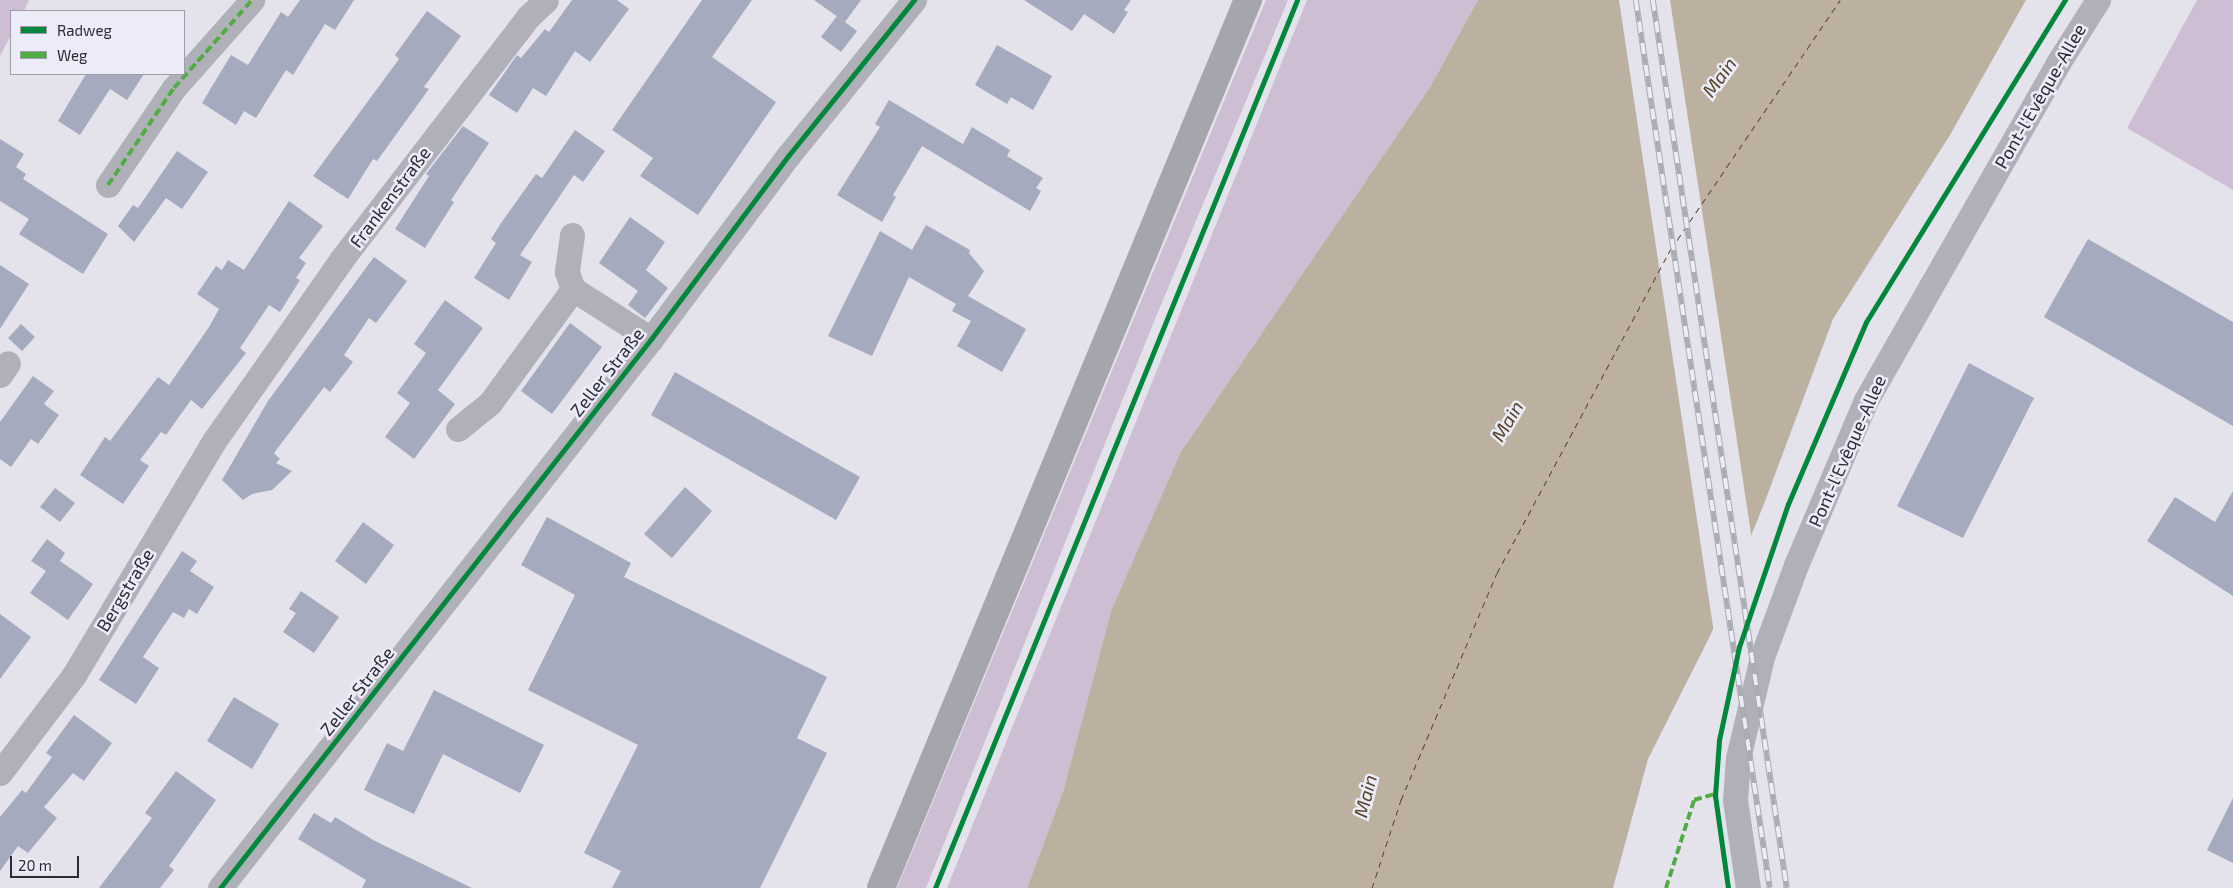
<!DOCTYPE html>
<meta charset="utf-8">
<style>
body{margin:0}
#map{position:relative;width:2233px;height:888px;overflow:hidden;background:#e4e3ec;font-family:"Exo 2",sans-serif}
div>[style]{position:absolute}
.green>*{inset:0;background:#cdbed3}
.water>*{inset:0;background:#bcb0a0}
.pier>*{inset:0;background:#e4e3ec}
.ferry>*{height:1px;margin-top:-0.5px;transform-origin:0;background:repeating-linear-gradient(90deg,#544223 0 6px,transparent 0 11px)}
.building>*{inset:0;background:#a6aabe}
.minor>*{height:25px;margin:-12.5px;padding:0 12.5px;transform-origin:12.5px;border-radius:12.5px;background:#b0b0b9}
.major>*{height:28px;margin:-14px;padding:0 14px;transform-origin:14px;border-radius:14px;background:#a5a5ae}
.rail>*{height:5.5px;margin-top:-2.75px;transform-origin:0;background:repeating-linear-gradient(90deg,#ecebf8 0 11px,#ababb2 0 22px);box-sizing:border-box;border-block:1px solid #ababb2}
.quiet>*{height:4px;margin-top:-2px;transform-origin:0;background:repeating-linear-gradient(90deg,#53ab45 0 8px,transparent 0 12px)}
.cycleway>*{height:5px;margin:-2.5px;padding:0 2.5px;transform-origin:2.5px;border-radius:2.5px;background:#00873e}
span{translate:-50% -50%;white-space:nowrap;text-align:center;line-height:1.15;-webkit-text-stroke:5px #ecebf8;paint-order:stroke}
.street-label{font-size:18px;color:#2a2b36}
.water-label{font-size:19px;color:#544223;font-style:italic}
.legend{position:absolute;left:10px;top:10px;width:175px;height:65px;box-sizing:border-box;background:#ecebf8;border:1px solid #9e9eaa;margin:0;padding:6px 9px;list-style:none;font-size:15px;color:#2a2b36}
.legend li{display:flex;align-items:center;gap:10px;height:25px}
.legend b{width:25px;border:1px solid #9e9eaa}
.scale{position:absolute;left:10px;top:856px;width:69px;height:22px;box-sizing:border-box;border:2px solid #2a2b36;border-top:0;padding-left:6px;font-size:15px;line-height:18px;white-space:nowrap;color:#2a2b36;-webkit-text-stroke:4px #ecebf8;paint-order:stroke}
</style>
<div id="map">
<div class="green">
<div style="clip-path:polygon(0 0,29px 0,24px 11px,11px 11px,11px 35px,0 56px)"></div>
<div style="clip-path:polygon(1266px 0,1288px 0,1151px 329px,926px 888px,897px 888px)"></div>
<div style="clip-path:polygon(1307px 0,1478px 0,1429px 89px,1064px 789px,1027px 888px,947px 888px)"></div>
<div style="clip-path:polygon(2197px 0,2233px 0,2233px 190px,2127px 128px)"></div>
</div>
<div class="water">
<div style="clip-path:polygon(1478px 0,2026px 0,1950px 135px,1833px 319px,1764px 504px,1711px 634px,1648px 759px,1613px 888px,1027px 888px,1064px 789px,1112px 609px,1181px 452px,1429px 89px)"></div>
</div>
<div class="pier">
<div style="clip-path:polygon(1619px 0,1670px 0,1752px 540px,1714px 633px)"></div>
</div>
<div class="ferry">
<div style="left:1372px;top:888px;width:93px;rotate:-71.8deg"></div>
<div style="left:1401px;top:800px;width:246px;rotate:-67.1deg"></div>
<div style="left:1497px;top:573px;width:368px;rotate:-61.8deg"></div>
<div style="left:1671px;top:249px;width:301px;rotate:-55.8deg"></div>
</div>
<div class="building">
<div style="clip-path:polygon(300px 0,354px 0,335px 30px,325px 24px,293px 75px,286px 70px,256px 118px,244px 111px,236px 125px,202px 103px,231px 55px,248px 65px,281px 12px,288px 17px)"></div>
<div style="clip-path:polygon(572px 0,617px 0,629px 9px,590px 62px,575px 51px,546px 96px,533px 88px,517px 113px,489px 95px,517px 55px,521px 58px,545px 29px,549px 32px)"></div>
<div style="clip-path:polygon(702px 0,752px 0,712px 57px,776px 102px,698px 215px,640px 176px,653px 158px,612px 130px)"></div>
<div style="clip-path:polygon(814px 0,861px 0,845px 22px)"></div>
<div style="clip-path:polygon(1024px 0,1131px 0,1124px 10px,1128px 12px,1114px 34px,1084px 14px,1072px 31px)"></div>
<div style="clip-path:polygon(427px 11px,461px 36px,424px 87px,429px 89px,377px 161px,373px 159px,348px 199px,313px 176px,399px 59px,395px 55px)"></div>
<div style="clip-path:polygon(837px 16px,857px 31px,841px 52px,821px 37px)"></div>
<div style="clip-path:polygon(997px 45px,1052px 76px,1033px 110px,1011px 97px,1007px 104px,975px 85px)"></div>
<div style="clip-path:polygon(86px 74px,144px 74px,127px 100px,110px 89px,80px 135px,58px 121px)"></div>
<div style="clip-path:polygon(889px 100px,963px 144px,972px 127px,1010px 150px,1007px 156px,1043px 178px,1036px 188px,1041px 191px,1030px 211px,922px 146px,893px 195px,896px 197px,882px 222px,837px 195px,880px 127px,875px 124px)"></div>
<div style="clip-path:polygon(463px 126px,489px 143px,451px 200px,454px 202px,425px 248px,395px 229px,429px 176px,426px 174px)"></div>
<div style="clip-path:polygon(575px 130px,605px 151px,583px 182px,574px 175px,520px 255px,532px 262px,509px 300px,474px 278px,496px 243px,491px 239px,501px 223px,536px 174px,542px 178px)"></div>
<div style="clip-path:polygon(0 139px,24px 154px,16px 167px,26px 174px,23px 179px,108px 234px,83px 274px,19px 234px,29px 219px,0 201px)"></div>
<div style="clip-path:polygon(177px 151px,208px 172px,182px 209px,166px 198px,134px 242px,118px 226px,133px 205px,138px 208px)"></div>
<div style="clip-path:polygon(289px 201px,323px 226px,299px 258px,306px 263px,296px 278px,300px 280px,280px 312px,269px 305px,240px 348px,246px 353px,202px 409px,191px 400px,166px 435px,161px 432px,140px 460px,149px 466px,123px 504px,80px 475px,105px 437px,110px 441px,158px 377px,169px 385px,209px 327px,219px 309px,197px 294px,216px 266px,222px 270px,228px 260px,244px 270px)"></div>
<div style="clip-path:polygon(630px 217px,665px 242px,646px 270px,668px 288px,645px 318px,628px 305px,638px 291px,599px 263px)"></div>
<div style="clip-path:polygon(926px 225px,970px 250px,969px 253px,984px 271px,968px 296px,1026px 329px,1002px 372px,957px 346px,971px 321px,952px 311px,956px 304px,909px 277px,872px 356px,828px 336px,880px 231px,912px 250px)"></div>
<div style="clip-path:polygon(2088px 239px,2233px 322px,2233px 426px,2044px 317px)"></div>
<div style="clip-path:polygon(374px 257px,407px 281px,376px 323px,369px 318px,344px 355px,353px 362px,330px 392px,324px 387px,274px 453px,280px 459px,276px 463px,292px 471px,272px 490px,252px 494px,243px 500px,222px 480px,268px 401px)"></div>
<div style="clip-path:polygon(0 265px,29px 284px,0 329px)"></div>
<div style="clip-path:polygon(445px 300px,483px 328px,438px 390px,455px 404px,414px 459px,385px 437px,410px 403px,397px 393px,426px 353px,414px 344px)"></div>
<div style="clip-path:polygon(570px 323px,602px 347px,552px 414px,521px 391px)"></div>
<div style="clip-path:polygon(21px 324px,35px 337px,22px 351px,8px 338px)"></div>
<div style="clip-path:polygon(1969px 363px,2034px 398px,1963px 538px,1897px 506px)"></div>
<div style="clip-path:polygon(675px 372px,860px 477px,836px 520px,651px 415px)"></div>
<div style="clip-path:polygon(33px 376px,54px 391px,44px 404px,59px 415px,38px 444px,31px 439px,11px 467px,0 459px,0 422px)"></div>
<div style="clip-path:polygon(685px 487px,712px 511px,672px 558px,644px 534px)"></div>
<div style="clip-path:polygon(55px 488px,75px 503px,60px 522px,40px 507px)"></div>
<div style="clip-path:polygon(2233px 491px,2233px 596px,2147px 541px,2175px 497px,2215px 522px)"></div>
<div style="clip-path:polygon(547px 517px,631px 563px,624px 577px,827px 677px,797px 738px,827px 753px,760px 888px,612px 888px,621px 871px,584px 853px,638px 745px,528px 690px,575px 595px,521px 565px)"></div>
<div style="clip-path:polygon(363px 522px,394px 545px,366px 584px,335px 561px)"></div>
<div style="clip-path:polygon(47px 539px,65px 553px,60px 561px,93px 584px,68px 620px,30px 593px,46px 571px,31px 561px)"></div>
<div style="clip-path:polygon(182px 551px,197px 561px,190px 571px,214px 587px,197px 614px,189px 609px,184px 618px,173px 612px,143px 657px,159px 668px,136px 704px,99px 680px)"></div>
<div style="clip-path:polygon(301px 591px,339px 617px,314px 653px,283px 632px,296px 613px,289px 609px)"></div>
<div style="clip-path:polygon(0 614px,31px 637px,0 679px)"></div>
<div style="clip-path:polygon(434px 690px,544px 745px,520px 793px,443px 754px,414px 814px,364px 790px,387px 743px,403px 751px)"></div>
<div style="clip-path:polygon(234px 697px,279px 724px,252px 769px,207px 741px)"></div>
<div style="clip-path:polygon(74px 715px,112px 743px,84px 781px,73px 773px,44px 807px,57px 818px,28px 853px,18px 846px,0 871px,0 817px,22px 790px,26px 793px,52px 757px,46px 753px)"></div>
<div style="clip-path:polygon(176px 771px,216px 800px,169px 866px,174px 870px,160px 888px,99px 888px,152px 818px,145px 813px)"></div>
<div style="clip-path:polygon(2233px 798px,2233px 863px,2207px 850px)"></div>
<div style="clip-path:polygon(314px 813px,331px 823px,335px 817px,375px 841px,472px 888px,362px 888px,366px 880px,298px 839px)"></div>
</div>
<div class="minor">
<div style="left:108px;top:185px;width:117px;rotate:-55.8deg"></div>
<div style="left:174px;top:88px;width:118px;rotate:-48.4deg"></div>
<div style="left:572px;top:235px;width:37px;rotate:98deg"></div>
<div style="left:567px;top:272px;width:18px;rotate:71deg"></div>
<div style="left:573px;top:289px;width:93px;rotate:32.7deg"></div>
<div style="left:0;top:375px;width:14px;rotate:-56deg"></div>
<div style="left:458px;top:429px;width:41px;rotate:-39.1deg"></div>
<div style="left:490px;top:403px;width:141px;rotate:-53.9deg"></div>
<div style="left:0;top:773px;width:123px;rotate:-52.9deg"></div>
<div style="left:74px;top:675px;width:273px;rotate:-59.1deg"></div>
<div style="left:214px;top:441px;width:221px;rotate:-54.9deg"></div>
<div style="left:341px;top:260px;width:308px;rotate:-52.4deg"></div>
<div style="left:529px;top:16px;width:23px;rotate:-43deg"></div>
<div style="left:220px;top:888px;width:698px;rotate:-51.87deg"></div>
<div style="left:651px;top:339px;width:229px;rotate:-53.2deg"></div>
<div style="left:788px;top:156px;width:201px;rotate:-51.1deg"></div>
<div style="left:1748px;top:888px;width:89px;rotate:-98.4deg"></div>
<div style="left:1735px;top:800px;width:42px;rotate:-85.9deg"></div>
<div style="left:1738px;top:758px;width:104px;rotate:-76.6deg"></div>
<div style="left:1762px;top:657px;width:98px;rotate:-69.7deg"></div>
<div style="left:1796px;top:565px;width:179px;rotate:-67deg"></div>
<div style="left:1866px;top:400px;width:388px;rotate:-60.3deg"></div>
<div style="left:2058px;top:63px;width:75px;rotate:-57.6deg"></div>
</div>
<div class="major">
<div style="left:881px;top:888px;width:961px;rotate:-67.55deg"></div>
</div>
<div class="rail">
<div style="left:1636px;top:0;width:898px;rotate:81.42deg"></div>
<div style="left:1653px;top:0;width:898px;rotate:81.42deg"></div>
</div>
<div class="quiet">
<div style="left:108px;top:185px;width:117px;rotate:-55.8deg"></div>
<div style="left:174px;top:88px;width:118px;rotate:-48.4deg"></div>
<div style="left:1666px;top:888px;width:92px;rotate:-72.3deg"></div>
<div style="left:1694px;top:800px;width:22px;rotate:-16deg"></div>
</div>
<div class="cycleway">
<div style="left:220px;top:888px;width:698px;rotate:-51.87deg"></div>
<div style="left:651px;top:339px;width:229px;rotate:-53.2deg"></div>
<div style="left:788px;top:156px;width:201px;rotate:-51.1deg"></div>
<div style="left:935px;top:888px;width:959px;rotate:-67.82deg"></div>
<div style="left:1728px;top:888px;width:93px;rotate:-98deg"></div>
<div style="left:1715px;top:796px;width:56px;rotate:-85.9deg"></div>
<div style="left:1719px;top:740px;width:95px;rotate:-77.9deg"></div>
<div style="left:1739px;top:647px;width:151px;rotate:-71.1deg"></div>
<div style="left:1788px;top:504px;width:198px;rotate:-66.8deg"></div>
<div style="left:1866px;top:322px;width:379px;rotate:-58.3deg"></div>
</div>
<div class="street-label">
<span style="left:2040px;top:96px;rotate:-60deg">Pont-l'Evêque-Allee</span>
<span style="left:390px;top:197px;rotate:-53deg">Frankenstraße</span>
<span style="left:607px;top:372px;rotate:-52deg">Zeller Straße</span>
<span style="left:1847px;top:451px;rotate:-66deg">Pont-l'Evêque-Allee</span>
<span style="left:125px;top:590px;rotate:-59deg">Bergstraße</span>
<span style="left:357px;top:691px;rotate:-52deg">Zeller Straße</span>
</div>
<div class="water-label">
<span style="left:1719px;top:77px;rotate:-54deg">Main</span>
<span style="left:1507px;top:421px;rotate:-59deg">Main</span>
<span style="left:1365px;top:796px;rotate:-76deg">Main</span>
</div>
<ul class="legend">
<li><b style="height:6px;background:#00873e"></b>Radweg</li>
<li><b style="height:6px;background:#53ab45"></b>Weg</li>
</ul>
<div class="scale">20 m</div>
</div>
